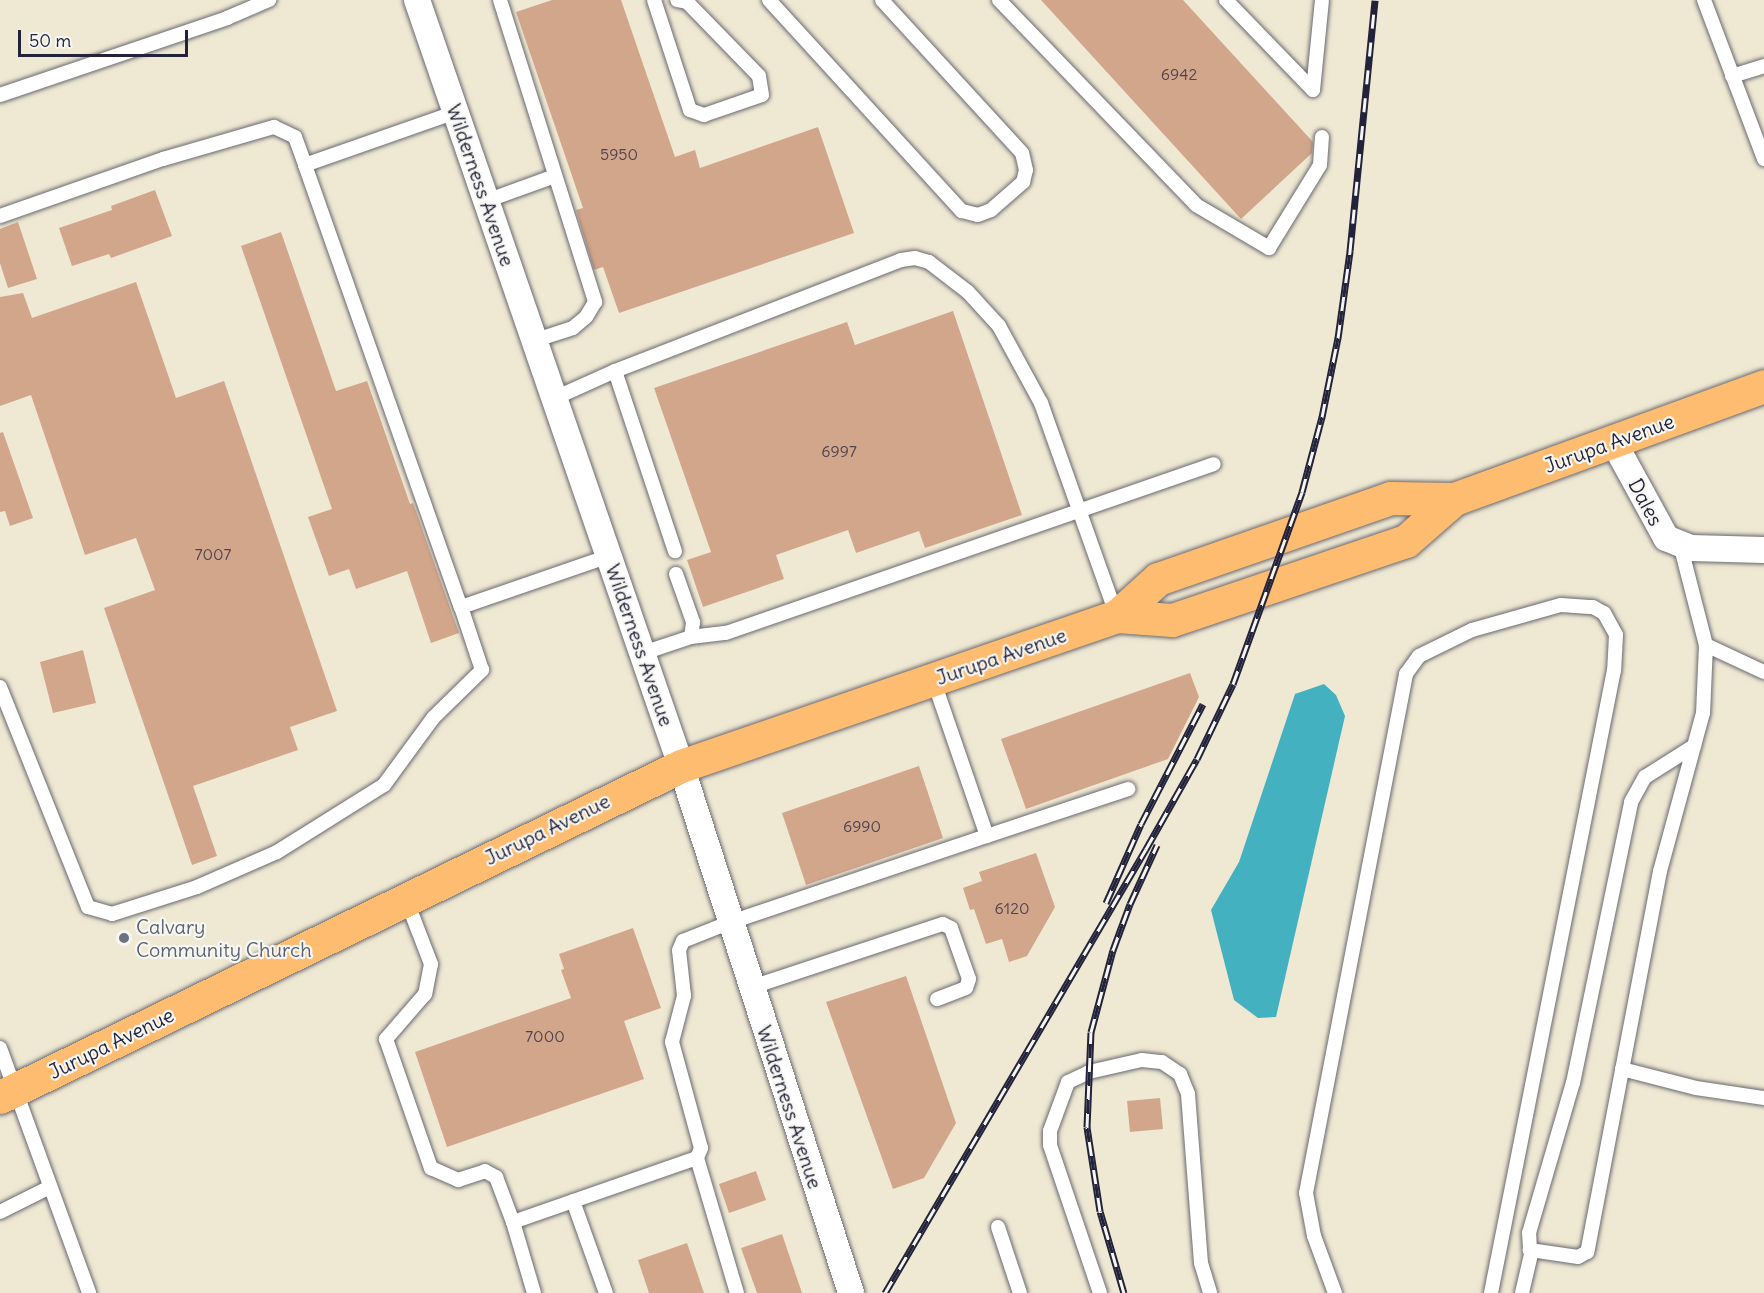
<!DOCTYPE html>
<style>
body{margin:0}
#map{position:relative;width:1764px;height:1293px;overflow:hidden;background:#efe9d3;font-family:Delius,sans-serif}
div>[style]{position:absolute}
.water>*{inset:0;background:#43b1bf}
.building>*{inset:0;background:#d2a68b}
.roads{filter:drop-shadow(0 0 2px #6a6870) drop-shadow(0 0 2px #6a6870)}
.lane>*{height:14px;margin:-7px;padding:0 7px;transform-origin:7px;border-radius:7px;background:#fff}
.street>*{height:26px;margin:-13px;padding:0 13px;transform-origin:13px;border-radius:13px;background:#fff}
.primary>*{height:33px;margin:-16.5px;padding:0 16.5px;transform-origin:16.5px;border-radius:16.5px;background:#febc70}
.rail>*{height:7px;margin-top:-3.5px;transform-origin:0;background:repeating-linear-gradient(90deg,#f6f6f2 0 14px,#22223b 0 28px);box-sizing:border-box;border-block:2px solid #22223b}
.dots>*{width:16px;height:16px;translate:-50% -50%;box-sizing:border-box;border:3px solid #f6f6f2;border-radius:50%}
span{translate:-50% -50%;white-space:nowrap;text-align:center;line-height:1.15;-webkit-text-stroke:4.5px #f6f6f2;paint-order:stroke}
.number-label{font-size:16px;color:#4e434f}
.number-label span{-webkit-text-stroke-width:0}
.street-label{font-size:20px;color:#22223b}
.worship-label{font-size:20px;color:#5b616d}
.left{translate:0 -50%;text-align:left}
.scale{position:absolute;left:18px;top:30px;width:170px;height:27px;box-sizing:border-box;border:3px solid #22223b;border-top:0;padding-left:8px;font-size:18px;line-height:21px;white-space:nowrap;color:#22223b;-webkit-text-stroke:4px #f6f6f2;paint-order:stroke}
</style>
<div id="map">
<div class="water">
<div style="clip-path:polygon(1324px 684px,1336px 695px,1345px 716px,1276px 1017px,1258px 1018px,1234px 1000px,1211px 910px,1239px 862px,1295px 694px)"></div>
</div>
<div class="building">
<div style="clip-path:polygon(552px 0,621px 0,675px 157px,695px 150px,700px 168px,818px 127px,854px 233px,619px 313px,603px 267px,594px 270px,576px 210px,583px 208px,516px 12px)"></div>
<div style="clip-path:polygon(1041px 0,1183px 0,1313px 142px,1312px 153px,1241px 219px)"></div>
<div style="clip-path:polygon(155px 190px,172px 236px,111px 258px,109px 254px,72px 266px,59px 228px,112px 210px,111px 206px)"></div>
<div style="clip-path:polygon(18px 222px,37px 279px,8px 288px,0 263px,0 229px)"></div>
<div style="clip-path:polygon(281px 232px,336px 391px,367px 381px,410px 504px,413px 503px,459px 633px,431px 643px,407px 571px,356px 589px,349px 569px,329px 576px,308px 517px,332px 509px,241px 246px)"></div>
<div style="clip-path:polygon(136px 282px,176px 398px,224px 381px,337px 711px,290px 727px,298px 750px,193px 786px,217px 856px,192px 865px,104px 608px,155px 590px,136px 538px,85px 555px,31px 395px,0 406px,0 297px,23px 293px,32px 318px)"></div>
<div style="clip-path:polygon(953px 311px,1022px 515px,925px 548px,919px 531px,856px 553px,848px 530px,776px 555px,784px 579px,703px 607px,687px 560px,711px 552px,654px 388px,847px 322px,855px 345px)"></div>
<div style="clip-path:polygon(3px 432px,33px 518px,10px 526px,5px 511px,0 512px,0 433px)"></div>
<div style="clip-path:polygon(83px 650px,96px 703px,53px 713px,40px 662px)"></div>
<div style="clip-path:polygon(1190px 673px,1199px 697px,1168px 759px,1026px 809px,1001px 739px)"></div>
<div style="clip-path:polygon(919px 766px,943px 838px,806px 885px,782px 813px)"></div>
<div style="clip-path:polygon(1036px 853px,1055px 907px,1027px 956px,1009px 962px,1002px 939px,986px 944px,974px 909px,970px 910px,963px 888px,982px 881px,979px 872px)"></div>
<div style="clip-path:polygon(633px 928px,661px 1008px,624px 1021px,644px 1079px,447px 1147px,415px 1052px,571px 998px,561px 970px,564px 969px,559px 954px)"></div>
<div style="clip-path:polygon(906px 976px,956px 1123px,924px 1178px,893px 1189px,826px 1002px)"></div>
<div style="clip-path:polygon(1160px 1098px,1163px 1129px,1130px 1132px,1127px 1101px)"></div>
<div style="clip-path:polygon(756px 1171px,766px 1200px,729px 1213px,719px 1184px)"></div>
<div style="clip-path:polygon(782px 1234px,802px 1293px,757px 1293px,741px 1248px)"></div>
<div style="clip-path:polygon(687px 1243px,704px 1293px,649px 1293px,638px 1260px)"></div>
</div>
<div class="roads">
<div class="lane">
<div style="left:500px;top:0;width:317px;rotate:72.5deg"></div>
<div style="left:595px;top:302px;width:17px;rotate:121deg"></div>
<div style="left:586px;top:317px;width:17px;rotate:140deg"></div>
<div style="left:573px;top:328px;width:40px;rotate:162deg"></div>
<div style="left:654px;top:0;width:116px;rotate:71.9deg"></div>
<div style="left:690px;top:110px;width:15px;rotate:20deg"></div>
<div style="left:704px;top:115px;width:61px;rotate:-19deg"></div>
<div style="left:762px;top:95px;width:19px;rotate:-99deg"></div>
<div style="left:759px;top:76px;width:103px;rotate:-134.2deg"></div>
<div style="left:687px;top:2px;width:10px;rotate:-169deg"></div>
<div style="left:769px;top:0;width:286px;rotate:47.6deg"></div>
<div style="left:962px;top:211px;width:16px;rotate:14deg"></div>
<div style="left:978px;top:215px;width:14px;rotate:-21deg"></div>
<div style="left:991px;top:210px;width:43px;rotate:-41.2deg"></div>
<div style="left:1023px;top:182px;width:12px;rotate:-76deg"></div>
<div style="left:1026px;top:170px;width:17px;rotate:-103deg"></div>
<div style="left:1022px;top:153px;width:207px;rotate:-132.5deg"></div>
<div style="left:999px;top:0;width:284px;rotate:46.1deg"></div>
<div style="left:1196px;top:205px;width:85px;rotate:30.5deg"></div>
<div style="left:1269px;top:248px;width:97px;rotate:-58.4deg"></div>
<div style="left:1320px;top:165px;width:28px;rotate:-86deg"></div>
<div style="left:1226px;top:0;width:125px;rotate:46deg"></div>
<div style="left:1313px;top:90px;width:90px;rotate:-84.3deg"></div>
<div style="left:1704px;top:0;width:170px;rotate:69.3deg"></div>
<div style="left:1732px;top:76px;width:34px;rotate:-17deg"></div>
<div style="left:0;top:95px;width:240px;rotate:-18.7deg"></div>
<div style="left:227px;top:18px;width:46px;rotate:-23.2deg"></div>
<div style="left:456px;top:112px;width:160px;rotate:160.7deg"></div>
<div style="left:305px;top:165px;width:469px;rotate:70.6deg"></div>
<div style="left:461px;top:607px;width:157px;rotate:-19deg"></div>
<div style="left:486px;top:201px;width:73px;rotate:-19.9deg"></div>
<div style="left:0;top:216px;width:173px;rotate:-19.3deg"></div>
<div style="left:163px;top:159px;width:116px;rotate:-16.1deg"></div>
<div style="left:274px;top:127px;width:23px;rotate:25deg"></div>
<div style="left:295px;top:137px;width:30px;rotate:70deg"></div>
<div style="left:615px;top:371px;width:190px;rotate:71.6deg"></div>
<div style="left:555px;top:398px;width:66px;rotate:-24.2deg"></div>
<div style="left:615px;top:371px;width:307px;rotate:-21.2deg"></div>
<div style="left:901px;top:260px;width:14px;rotate:-8deg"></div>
<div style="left:915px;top:258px;width:15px;rotate:16deg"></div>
<div style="left:929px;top:262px;width:49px;rotate:37.6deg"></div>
<div style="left:968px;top:292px;width:46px;rotate:47.6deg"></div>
<div style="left:999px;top:326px;width:88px;rotate:61.4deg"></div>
<div style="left:1041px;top:403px;width:226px;rotate:70.4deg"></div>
<div style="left:1680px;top:544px;width:104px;rotate:75.6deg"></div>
<div style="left:1706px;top:645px;width:68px;rotate:92.5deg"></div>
<div style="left:1703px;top:713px;width:164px;rotate:105.2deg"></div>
<div style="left:1660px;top:871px;width:388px;rotate:100.8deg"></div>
<div style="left:1587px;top:1252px;width:10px;rotate:151deg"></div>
<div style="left:1578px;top:1257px;width:49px;rotate:-171.7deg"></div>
<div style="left:1530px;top:1250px;width:17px;rotate:-93deg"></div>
<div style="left:1529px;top:1233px;width:156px;rotate:-73.7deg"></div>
<div style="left:1573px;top:1083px;width:287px;rotate:-78.3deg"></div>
<div style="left:1631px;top:802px;width:29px;rotate:-61deg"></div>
<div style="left:1645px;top:777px;width:58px;rotate:-32.3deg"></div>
<div style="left:691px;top:637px;width:35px;rotate:-7deg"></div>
<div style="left:726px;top:633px;width:516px;rotate:-19.1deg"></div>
<div style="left:1706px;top:645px;width:64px;rotate:25deg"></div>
<div style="left:643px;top:653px;width:51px;rotate:-18.4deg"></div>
<div style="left:691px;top:637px;width:15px;rotate:-82deg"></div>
<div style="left:693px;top:622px;width:51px;rotate:-109.5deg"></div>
<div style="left:0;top:687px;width:237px;rotate:68.2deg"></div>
<div style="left:88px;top:907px;width:25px;rotate:16deg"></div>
<div style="left:112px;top:914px;width:89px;rotate:-17.6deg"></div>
<div style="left:197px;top:887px;width:87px;rotate:-23.6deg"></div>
<div style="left:277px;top:852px;width:126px;rotate:-32.1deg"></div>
<div style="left:384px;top:785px;width:83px;rotate:-53.8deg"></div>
<div style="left:433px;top:718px;width:69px;rotate:-44.4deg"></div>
<div style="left:482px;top:670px;width:66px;rotate:-108.4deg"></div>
<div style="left:987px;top:836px;width:149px;rotate:-18.4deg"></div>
<div style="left:406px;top:899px;width:70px;rotate:69deg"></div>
<div style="left:431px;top:964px;width:31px;rotate:101deg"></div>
<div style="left:425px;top:994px;width:60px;rotate:130.9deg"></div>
<div style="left:386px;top:1039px;width:137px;rotate:70.8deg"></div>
<div style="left:431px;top:1168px;width:30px;rotate:24deg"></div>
<div style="left:458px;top:1180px;width:28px;rotate:-18deg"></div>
<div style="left:485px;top:1171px;width:13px;rotate:29deg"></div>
<div style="left:496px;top:1177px;width:48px;rotate:69.3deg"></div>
<div style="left:513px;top:1222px;width:195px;rotate:-19.2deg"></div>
<div style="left:697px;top:1158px;width:11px;rotate:-68deg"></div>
<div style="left:701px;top:1148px;width:110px;rotate:-105.3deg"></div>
<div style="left:672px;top:1042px;width:48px;rotate:-75.4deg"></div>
<div style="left:684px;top:996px;width:46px;rotate:-96.2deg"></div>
<div style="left:679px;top:950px;width:10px;rotate:-66deg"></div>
<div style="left:683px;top:941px;width:52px;rotate:-21.6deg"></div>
<div style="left:731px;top:922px;width:270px;rotate:-18.6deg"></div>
<div style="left:987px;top:836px;width:166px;rotate:-109deg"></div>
<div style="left:752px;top:987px;width:201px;rotate:-18.3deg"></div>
<div style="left:943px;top:924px;width:9px;rotate:27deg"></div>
<div style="left:951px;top:928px;width:54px;rotate:70.6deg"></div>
<div style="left:969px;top:979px;width:9px;rotate:108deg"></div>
<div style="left:966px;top:988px;width:31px;rotate:159deg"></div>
<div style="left:0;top:1048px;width:261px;rotate:70deg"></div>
<div style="left:1622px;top:1069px;width:76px;rotate:14.4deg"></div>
<div style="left:1696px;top:1088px;width:69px;rotate:8.4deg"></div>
<div style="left:697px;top:1158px;width:141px;rotate:73.5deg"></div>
<div style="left:573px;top:1201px;width:98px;rotate:70.3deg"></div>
<div style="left:0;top:1212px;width:56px;rotate:-26.6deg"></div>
<div style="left:513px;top:1222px;width:74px;rotate:73.5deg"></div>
<div style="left:998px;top:1227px;width:70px;rotate:71.6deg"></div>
<div style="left:1100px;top:1293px;width:156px;rotate:-108.7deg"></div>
<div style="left:1050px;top:1145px;width:14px;rotate:-90deg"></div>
<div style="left:1050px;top:1131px;width:52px;rotate:-69.8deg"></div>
<div style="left:1068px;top:1082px;width:23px;rotate:-25deg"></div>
<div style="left:1089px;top:1072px;width:54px;rotate:-12.8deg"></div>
<div style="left:1142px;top:1060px;width:20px;rotate:6deg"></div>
<div style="left:1162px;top:1062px;width:22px;rotate:34deg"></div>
<div style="left:1180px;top:1074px;width:22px;rotate:68deg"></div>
<div style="left:1188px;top:1094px;width:169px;rotate:85.6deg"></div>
<div style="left:1201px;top:1263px;width:31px;rotate:73deg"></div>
<div style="left:1335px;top:1293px;width:61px;rotate:-110.2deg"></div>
<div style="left:1314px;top:1236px;width:44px;rotate:-100.5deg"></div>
<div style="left:1306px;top:1193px;width:529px;rotate:-79.09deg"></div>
<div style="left:1406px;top:674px;width:22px;rotate:-54deg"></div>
<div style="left:1419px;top:656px;width:59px;rotate:-26.1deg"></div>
<div style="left:1472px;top:630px;width:92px;rotate:-15.7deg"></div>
<div style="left:1561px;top:605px;width:32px;rotate:4deg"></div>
<div style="left:1593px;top:607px;width:13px;rotate:29deg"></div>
<div style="left:1604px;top:613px;width:25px;rotate:61deg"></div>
<div style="left:1616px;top:635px;width:35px;rotate:93deg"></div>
<div style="left:1614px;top:670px;width:635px;rotate:101.17deg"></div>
<div style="left:1522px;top:1293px;width:44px;rotate:-76.9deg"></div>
</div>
<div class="street">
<div style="left:417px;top:0;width:810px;rotate:70.98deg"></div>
<div style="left:681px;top:766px;width:554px;rotate:72.12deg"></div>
<div style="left:1613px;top:441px;width:111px;rotate:61.3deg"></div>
<div style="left:1666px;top:538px;width:27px;rotate:22deg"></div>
<div style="left:1691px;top:548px;width:73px;rotate:1.6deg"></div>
</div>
<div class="primary">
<div style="left:1117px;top:616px;width:55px;rotate:4.2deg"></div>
<div style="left:1172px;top:620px;width:247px;rotate:-18.7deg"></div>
<div style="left:1406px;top:541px;width:64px;rotate:-41.2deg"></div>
<div style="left:0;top:1097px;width:757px;rotate:-25.92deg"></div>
<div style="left:681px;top:766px;width:461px;rotate:-19deg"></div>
<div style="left:1117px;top:616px;width:55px;rotate:-42.1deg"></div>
<div style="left:1158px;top:579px;width:246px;rotate:-19.2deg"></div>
<div style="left:1390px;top:498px;width:64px;rotate:0.9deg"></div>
<div style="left:1454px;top:499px;width:330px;rotate:-20deg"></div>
</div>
</div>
<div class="rail">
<div style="left:1106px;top:903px;width:86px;rotate:-66.1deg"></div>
<div style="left:1141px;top:824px;width:135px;rotate:-62.7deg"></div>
<div style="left:885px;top:1293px;width:515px;rotate:-59.55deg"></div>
<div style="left:1146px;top:849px;width:103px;rotate:-60.5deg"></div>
<div style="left:1197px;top:759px;width:83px;rotate:-64.4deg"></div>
<div style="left:1233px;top:684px;width:204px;rotate:-70.2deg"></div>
<div style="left:1302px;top:492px;width:78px;rotate:-75.1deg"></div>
<div style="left:1322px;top:417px;width:81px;rotate:-78.6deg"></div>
<div style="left:1338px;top:338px;width:88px;rotate:-82.1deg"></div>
<div style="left:1350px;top:251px;width:252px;rotate:-84.3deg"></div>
<div style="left:1124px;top:1293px;width:85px;rotate:-106.3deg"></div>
<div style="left:1100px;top:1211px;width:85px;rotate:-98.8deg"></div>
<div style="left:1087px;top:1127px;width:95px;rotate:-87.6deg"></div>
<div style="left:1091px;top:1032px;width:85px;rotate:-75deg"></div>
<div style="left:1113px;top:950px;width:49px;rotate:-69.7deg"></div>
<div style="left:1130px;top:904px;width:65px;rotate:-65.4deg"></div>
</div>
<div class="dots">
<div style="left:124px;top:938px;background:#6b7280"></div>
</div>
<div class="number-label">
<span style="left:1179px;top:74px">6942</span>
<span style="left:619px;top:154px">5950</span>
<span style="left:839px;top:451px">6997</span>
<span style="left:213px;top:554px">7007</span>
<span style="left:862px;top:826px">6990</span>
<span style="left:1012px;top:908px">6120</span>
<span style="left:545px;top:1036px">7000</span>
</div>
<div class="street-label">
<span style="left:481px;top:185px;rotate:71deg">Wilderness Avenue</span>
<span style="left:1609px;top:443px;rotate:-20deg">Jurupa Avenue</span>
<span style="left:1646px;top:502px;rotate:62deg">Dales</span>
<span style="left:640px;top:645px;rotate:71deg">Wilderness Avenue</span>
<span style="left:1001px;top:656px;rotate:-19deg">Jurupa Avenue</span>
<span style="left:547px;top:829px;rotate:-26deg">Jurupa Avenue</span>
<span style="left:111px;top:1043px;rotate:-26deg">Jurupa Avenue</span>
<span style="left:790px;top:1107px;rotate:72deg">Wilderness Avenue</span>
</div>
<div class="worship-label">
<span class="left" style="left:136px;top:938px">Calvary<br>Community Church</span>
</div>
<div class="scale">50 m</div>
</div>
